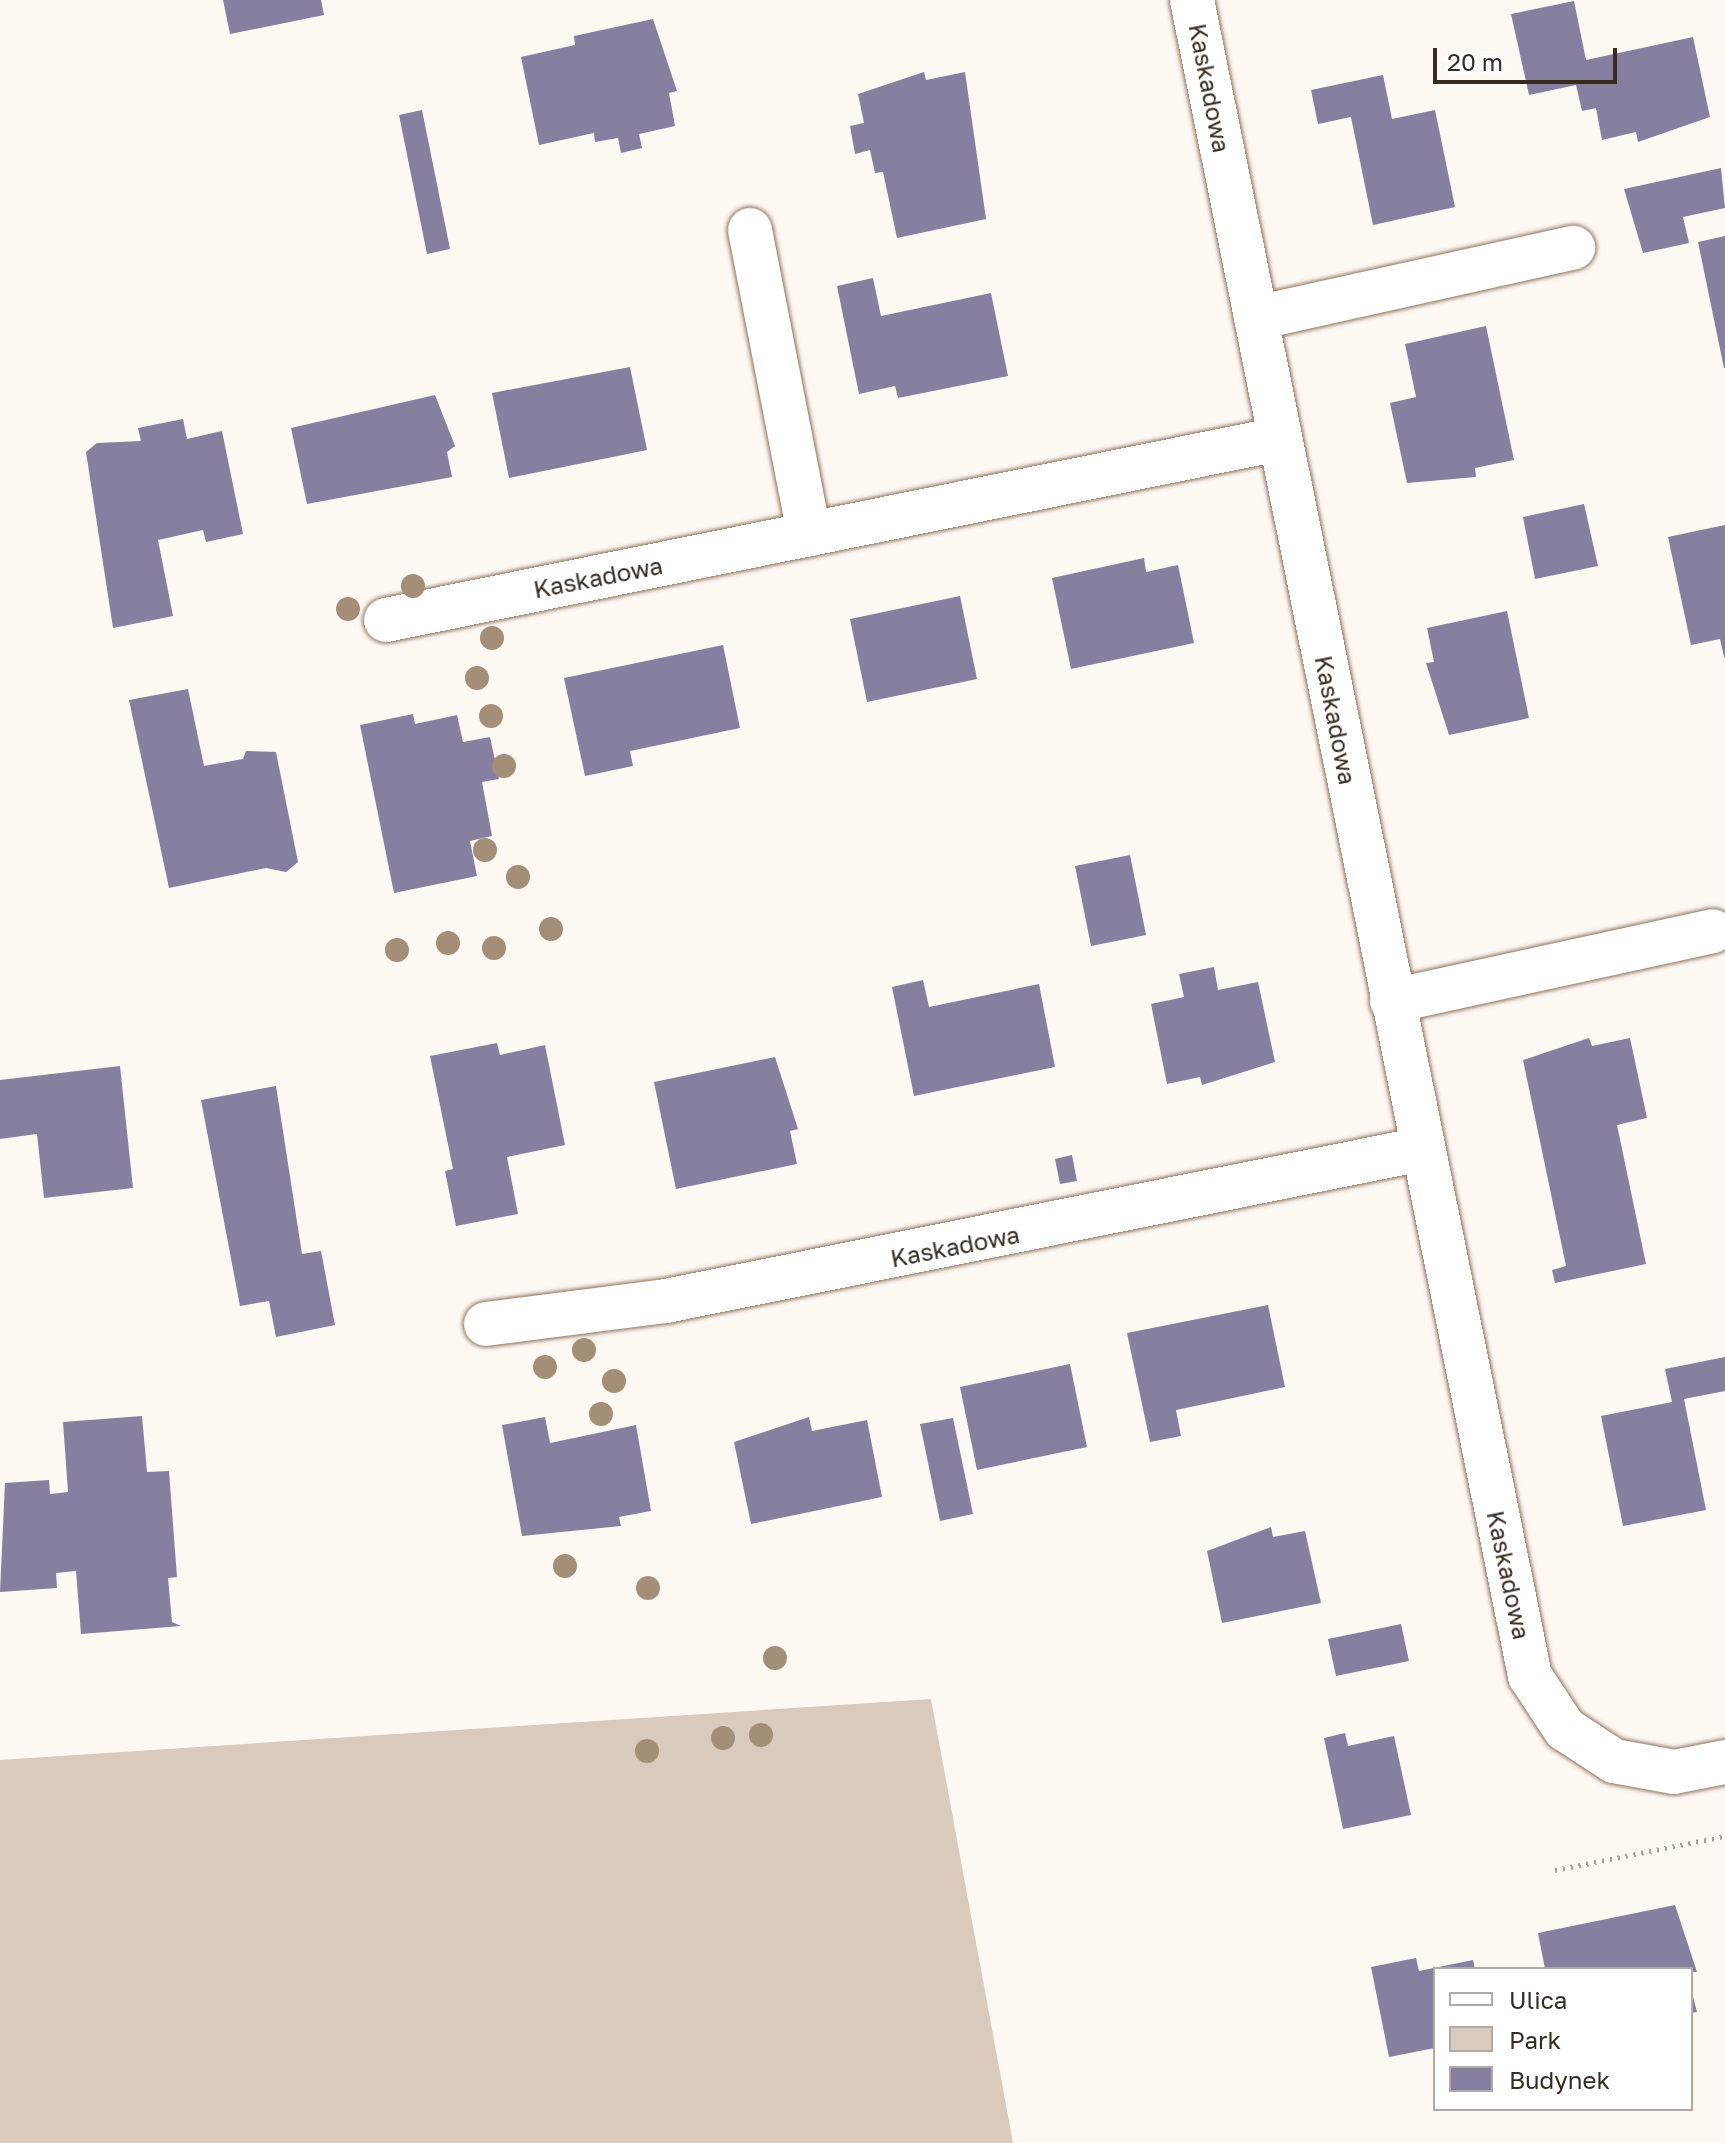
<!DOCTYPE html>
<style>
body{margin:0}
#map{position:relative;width:1725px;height:2143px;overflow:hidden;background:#fef8f3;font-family:"Golos Text",sans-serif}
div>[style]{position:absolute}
.green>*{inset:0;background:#d9cabb}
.building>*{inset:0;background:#867f9f}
.path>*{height:5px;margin-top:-2.5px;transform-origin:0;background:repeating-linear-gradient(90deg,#a59d96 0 2px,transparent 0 8px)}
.roads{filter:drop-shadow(0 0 2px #8c7259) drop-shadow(0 0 2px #8c7259)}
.street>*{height:44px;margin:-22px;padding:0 22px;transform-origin:22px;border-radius:22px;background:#fff}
.trees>*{width:24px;height:24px;margin:-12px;border-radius:50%;background:#a48e78}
span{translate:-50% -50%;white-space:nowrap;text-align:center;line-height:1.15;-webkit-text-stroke:6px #fff;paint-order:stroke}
.street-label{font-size:24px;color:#362b20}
.legend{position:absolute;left:1433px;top:1967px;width:260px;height:144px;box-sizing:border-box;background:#fff;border:2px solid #afaaa6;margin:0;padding:10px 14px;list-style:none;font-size:24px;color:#362b20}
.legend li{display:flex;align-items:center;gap:16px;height:40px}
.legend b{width:40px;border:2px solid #afaaa6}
.scale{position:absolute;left:1433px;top:48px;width:184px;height:36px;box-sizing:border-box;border:4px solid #362b20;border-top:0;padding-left:10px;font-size:24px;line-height:28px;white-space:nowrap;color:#362b20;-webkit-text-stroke:6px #fff;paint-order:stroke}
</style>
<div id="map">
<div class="green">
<div style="clip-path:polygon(931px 1699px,1013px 2143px,0 2143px,0 1760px)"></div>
</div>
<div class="building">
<div style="clip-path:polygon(223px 0,321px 0,324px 15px,230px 34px)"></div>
<div style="clip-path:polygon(1574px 1px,1586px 60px,1693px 37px,1710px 117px,1638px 142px,1636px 132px,1602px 140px,1596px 108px,1582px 111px,1576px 85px,1529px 95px,1511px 14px)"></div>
<div style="clip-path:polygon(653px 19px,677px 91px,669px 93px,675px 126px,639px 134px,642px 148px,621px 153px,618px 138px,595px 142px,594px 133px,539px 145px,521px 57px,575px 45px,574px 36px)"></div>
<div style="clip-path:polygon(924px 72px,926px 80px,965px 72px,986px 219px,897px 238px,883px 172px,875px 173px,870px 150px,855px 154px,850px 126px,864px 123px,858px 94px)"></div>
<div style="clip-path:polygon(1383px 75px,1392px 119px,1435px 110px,1455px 207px,1373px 225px,1351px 117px,1318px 124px,1311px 90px)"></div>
<div style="clip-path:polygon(422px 110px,450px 249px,427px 254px,399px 115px)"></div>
<div style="clip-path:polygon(1721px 168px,1725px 208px,1683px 217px,1689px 243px,1643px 253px,1624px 189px)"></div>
<div style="clip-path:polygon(1725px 236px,1725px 368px,1724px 368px,1698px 242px)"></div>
<div style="clip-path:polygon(873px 278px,881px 316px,991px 293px,1008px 376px,898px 398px,895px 386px,859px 394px,837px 286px)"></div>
<div style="clip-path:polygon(1486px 326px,1514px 460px,1475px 468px,1476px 477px,1407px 483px,1390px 403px,1416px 397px,1405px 344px)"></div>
<div style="clip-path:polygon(630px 367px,647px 450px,509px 478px,492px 393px)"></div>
<div style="clip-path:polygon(435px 395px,455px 446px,447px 452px,452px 477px,307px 504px,291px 428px)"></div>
<div style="clip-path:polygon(183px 419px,187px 439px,222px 431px,243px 534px,206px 542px,203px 530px,158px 540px,173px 616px,113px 628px,86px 452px,97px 443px,141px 441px,138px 428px)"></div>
<div style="clip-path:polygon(1584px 504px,1598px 566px,1535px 579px,1523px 517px)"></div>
<div style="clip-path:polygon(1725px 525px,1725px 657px,1724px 657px,1720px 639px,1691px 645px,1668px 537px)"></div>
<div style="clip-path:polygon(1144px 558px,1146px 572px,1178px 565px,1194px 643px,1071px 669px,1052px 578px)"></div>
<div style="clip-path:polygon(960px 596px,977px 679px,867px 702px,850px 619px)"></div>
<div style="clip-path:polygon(1507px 611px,1529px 718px,1449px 735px,1426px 663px,1434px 662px,1427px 628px)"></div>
<div style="clip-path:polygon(723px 645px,740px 728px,630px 751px,633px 766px,585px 776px,564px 678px)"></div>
<div style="clip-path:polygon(188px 689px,204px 766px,243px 759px,246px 751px,276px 752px,298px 862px,286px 872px,266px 868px,169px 888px,129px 700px)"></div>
<div style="clip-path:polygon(413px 714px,415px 724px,457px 715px,463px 742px,490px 737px,499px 779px,482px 782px,492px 836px,470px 841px,477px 876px,394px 893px,360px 725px)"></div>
<div style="clip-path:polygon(1130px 855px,1146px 935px,1091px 946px,1075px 866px)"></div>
<div style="clip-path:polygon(1214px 967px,1218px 990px,1258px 982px,1275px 1062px,1202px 1085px,1200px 1077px,1167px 1084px,1151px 1004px,1184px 997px,1179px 974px)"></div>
<div style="clip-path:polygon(923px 980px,929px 1007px,1039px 984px,1055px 1067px,914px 1096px,892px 987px)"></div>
<div style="clip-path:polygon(1589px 1038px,1592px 1046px,1630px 1038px,1647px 1118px,1617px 1125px,1646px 1264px,1555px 1283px,1552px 1270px,1566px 1266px,1523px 1060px)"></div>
<div style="clip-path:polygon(497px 1043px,500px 1055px,545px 1045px,565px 1145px,507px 1157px,518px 1214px,456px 1226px,445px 1171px,453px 1169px,430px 1056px)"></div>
<div style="clip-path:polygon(775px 1057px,798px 1129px,790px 1131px,797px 1164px,676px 1189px,654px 1082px)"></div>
<div style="clip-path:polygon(120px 1066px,133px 1188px,44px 1198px,37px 1134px,0 1139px,0 1080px)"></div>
<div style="clip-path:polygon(276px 1086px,302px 1254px,321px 1251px,335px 1325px,276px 1337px,269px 1301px,240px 1306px,201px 1100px)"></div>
<div style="clip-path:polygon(1072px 1155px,1077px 1181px,1060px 1184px,1055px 1159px)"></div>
<div style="clip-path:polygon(1268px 1305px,1285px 1387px,1176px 1410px,1181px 1436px,1150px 1442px,1127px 1333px)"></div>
<div style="clip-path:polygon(1725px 1357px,1725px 1391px,1684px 1399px,1706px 1510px,1623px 1526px,1601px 1416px,1672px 1402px,1665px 1369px)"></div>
<div style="clip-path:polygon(1070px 1364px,1087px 1447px,977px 1470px,960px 1387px)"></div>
<div style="clip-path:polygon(142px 1416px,147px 1472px,169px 1471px,177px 1577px,168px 1578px,172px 1622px,181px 1626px,81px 1634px,76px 1571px,56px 1573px,57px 1588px,0 1592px,5px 1483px,49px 1480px,50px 1494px,68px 1492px,63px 1422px)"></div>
<div style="clip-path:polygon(545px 1417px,550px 1443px,636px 1425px,651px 1511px,619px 1517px,621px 1526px,522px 1536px,502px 1425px)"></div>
<div style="clip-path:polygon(809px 1417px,812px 1431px,867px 1420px,882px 1497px,751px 1524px,734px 1442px)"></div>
<div style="clip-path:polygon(953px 1418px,973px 1514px,940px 1521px,920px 1424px)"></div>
<div style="clip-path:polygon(1271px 1527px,1273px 1537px,1305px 1531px,1321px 1603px,1222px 1623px,1207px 1551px)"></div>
<div style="clip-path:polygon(1401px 1624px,1409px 1661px,1336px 1676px,1328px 1639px)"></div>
<div style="clip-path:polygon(1345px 1733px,1348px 1746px,1394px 1736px,1411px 1815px,1343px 1829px,1324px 1738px)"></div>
<div style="clip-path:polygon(1675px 1905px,1697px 1972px,1545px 1969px,1538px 1933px)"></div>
<div style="clip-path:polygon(1416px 1958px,1419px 1971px,1473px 1960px,1475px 1969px,1435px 1968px,1435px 2048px,1389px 2057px,1371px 1967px)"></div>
<div style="clip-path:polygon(1691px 1989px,1697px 2012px,1691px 2013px)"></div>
</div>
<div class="path">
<div style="left:1555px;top:1870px;width:173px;rotate:-11.3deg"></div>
</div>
<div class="roads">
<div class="street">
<div style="left:1192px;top:0;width:1710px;rotate:78.6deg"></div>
<div style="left:1530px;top:1676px;width:64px;rotate:56.6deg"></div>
<div style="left:1565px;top:1729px;width:59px;rotate:33.1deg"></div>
<div style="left:1614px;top:1761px;width:61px;rotate:10.4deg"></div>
<div style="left:1674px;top:1772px;width:52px;rotate:-11.1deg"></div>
<div style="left:750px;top:230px;width:310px;rotate:79deg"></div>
<div style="left:1256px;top:318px;width:325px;rotate:-12.5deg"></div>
<div style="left:386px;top:620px;width:911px;rotate:-11.46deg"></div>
<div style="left:1392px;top:1001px;width:328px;rotate:-12.3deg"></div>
<div style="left:486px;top:1324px;width:181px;rotate:-7.3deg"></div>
<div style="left:666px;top:1301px;width:771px;rotate:-11.37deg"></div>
</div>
</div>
<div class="trees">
<div style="left:413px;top:586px"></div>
<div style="left:348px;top:609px"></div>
<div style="left:492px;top:638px"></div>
<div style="left:477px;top:678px"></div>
<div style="left:491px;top:716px"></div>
<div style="left:504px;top:766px"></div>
<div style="left:485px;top:850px"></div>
<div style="left:518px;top:877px"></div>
<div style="left:551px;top:929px"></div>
<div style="left:448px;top:943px"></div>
<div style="left:494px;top:948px"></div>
<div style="left:397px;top:950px"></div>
<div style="left:584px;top:1350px"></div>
<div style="left:545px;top:1367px"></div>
<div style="left:614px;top:1381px"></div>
<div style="left:601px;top:1414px"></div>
<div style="left:565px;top:1566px"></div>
<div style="left:648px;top:1588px"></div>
<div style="left:775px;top:1658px"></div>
<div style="left:761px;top:1735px"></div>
<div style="left:723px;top:1738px"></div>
<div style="left:647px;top:1751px"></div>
</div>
<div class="street-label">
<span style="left:1210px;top:88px;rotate:79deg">Kaskadowa</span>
<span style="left:598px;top:577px;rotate:-11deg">Kaskadowa</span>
<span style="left:1336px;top:720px;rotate:79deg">Kaskadowa</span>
<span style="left:955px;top:1246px;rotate:-11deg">Kaskadowa</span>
<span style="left:1509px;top:1575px;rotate:78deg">Kaskadowa</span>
</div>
<ul class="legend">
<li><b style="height:10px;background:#fff"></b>Ulica</li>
<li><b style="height:22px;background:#d9cabb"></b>Park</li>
<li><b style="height:22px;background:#867f9f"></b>Budynek</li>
</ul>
<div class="scale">20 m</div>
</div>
